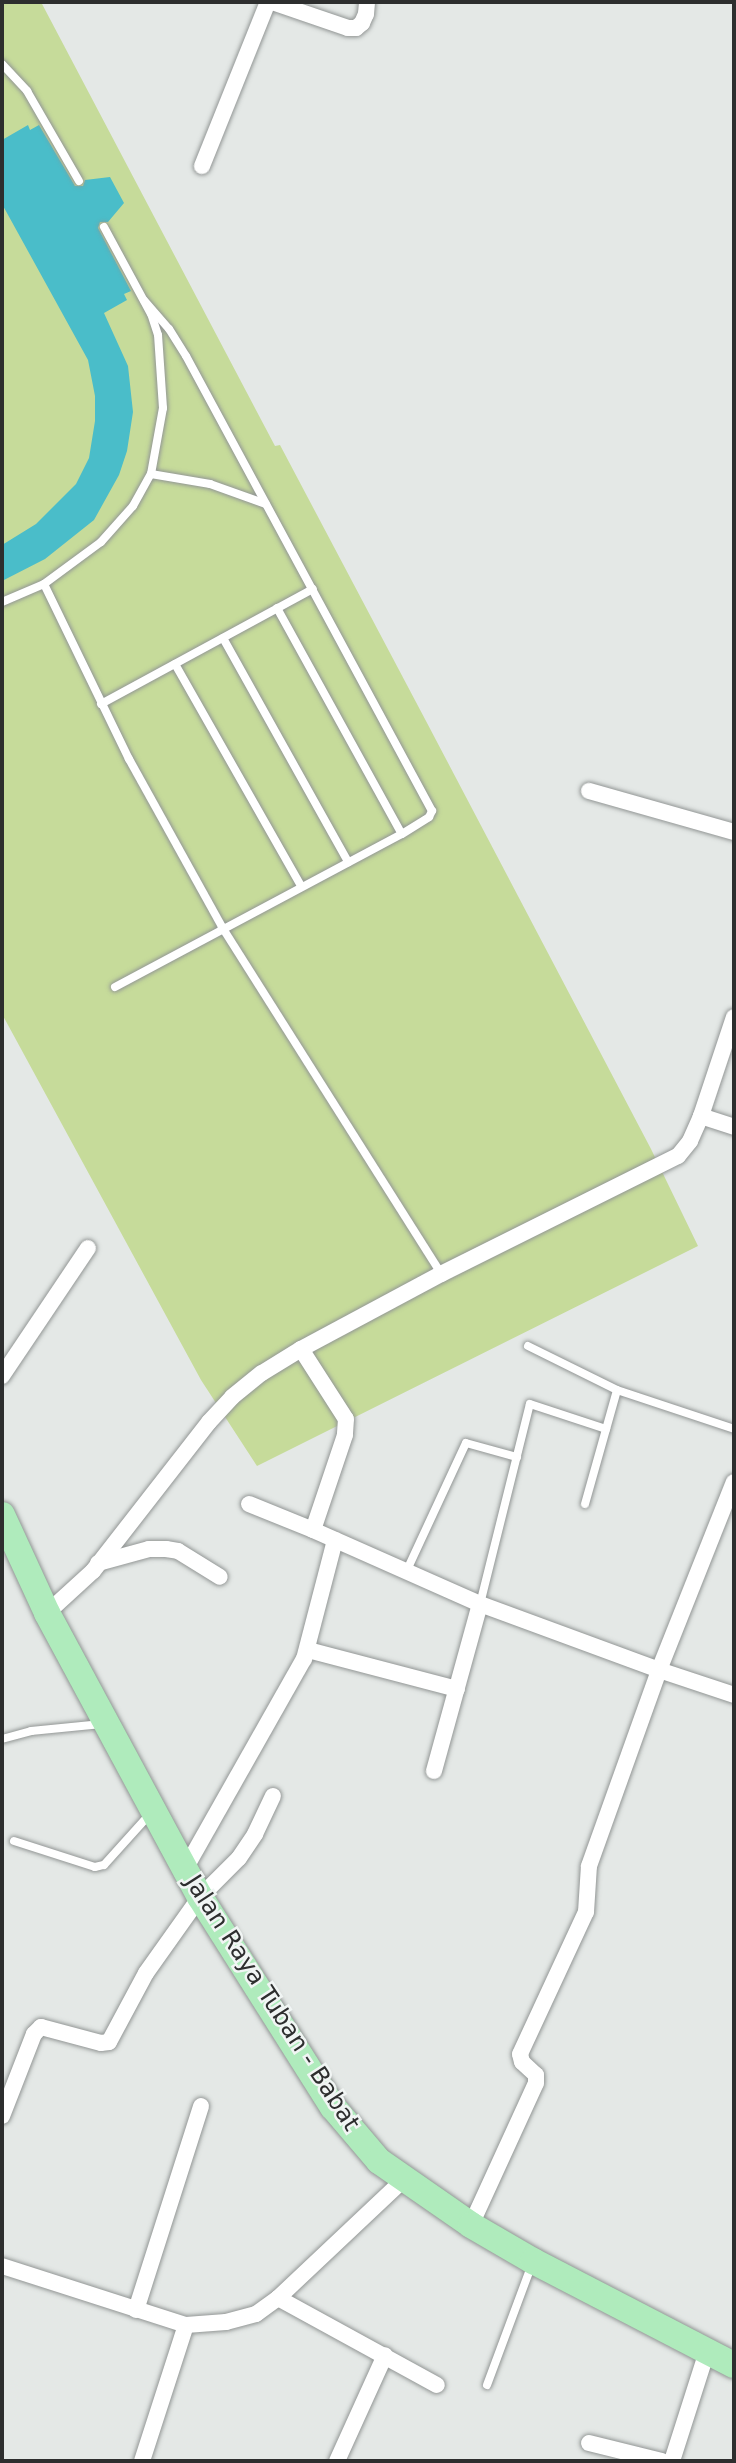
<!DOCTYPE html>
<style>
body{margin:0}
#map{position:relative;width:736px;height:2463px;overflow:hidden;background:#e4e8e6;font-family:"DejaVu Sans",sans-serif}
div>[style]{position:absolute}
.green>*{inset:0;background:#c6db9a}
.building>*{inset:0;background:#4abdc9}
.roads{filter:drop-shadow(0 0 2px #929695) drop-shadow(0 0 2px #929695)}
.service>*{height:8px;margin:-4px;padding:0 4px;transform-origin:4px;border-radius:4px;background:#fff}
.minor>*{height:16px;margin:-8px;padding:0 8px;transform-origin:8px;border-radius:8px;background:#fff}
.trunk>*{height:26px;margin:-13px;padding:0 13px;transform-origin:13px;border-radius:13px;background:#afebbc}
span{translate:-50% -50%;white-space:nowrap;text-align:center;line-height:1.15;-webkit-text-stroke:5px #f1f5f4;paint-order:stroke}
.street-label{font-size:24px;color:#2d2e2e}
.frame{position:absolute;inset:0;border:4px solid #2d2e2e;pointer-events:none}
</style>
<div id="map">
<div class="green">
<div style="clip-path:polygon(2px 2px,41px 2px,275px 446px,280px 445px,426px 721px,651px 1149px,698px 1246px,257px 1466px,201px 1380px,2px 1014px)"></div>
</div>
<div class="building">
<div style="clip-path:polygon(28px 125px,30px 130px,39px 125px,75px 186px,83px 186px,85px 180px,110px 177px,124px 203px,108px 222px,100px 222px,98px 228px,131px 291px,124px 294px,127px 300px,104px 313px,128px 366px,133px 412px,127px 451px,119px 475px,94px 520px,45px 559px,2px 581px,2px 545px,36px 524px,76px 484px,89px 458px,95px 421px,95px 396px,88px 360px,2px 204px,2px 140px)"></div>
</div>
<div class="roads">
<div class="service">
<div style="left:2px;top:64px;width:37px;rotate:47deg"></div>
<div style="left:27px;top:91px;width:104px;rotate:60deg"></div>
<div style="left:151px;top:474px;width:60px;rotate:9.6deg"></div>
<div style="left:210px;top:484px;width:59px;rotate:19.7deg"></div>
<div style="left:44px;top:584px;width:195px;rotate:64.1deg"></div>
<div style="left:129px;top:759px;width:192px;rotate:61deg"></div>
<div style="left:222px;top:927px;width:410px;rotate:57.7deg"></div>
<div style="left:2px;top:602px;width:46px;rotate:-23.2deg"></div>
<div style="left:44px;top:584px;width:71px;rotate:-36.4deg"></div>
<div style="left:101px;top:542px;width:48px;rotate:-48.4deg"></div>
<div style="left:133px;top:506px;width:37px;rotate:-61deg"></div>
<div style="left:151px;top:474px;width:67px;rotate:-79.7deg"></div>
<div style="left:163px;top:408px;width:73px;rotate:-93.9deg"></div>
<div style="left:158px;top:335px;width:22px;rotate:-108deg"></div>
<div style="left:151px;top:314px;width:99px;rotate:-118.4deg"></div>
<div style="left:277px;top:608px;width:258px;rotate:61.1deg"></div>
<div style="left:223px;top:638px;width:257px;rotate:60.8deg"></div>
<div style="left:175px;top:664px;width:255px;rotate:60.4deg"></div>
<div style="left:101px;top:704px;width:241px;rotate:-28.5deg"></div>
<div style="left:115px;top:987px;width:325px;rotate:-28.1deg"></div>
<div style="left:402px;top:834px;width:32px;rotate:-32deg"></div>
<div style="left:429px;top:817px;width:7px;rotate:-63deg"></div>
<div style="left:432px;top:811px;width:517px;rotate:-118.4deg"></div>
<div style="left:186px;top:356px;width:32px;rotate:-122deg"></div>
<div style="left:169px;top:329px;width:38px;rotate:-131deg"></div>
<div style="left:528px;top:1346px;width:99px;rotate:26.3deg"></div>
<div style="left:617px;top:1390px;width:123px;rotate:18.4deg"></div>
<div style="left:585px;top:1504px;width:118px;rotate:-74.3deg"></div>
<div style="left:407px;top:1570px;width:140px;rotate:-65.1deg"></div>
<div style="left:466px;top:1443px;width:53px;rotate:15.4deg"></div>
<div style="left:480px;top:1604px;width:206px;rotate:-76deg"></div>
<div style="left:530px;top:1404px;width:80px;rotate:18.2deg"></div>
<div style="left:2px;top:1739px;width:30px;rotate:-15deg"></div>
<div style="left:31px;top:1731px;width:71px;rotate:-5.6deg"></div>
<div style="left:14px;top:1841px;width:85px;rotate:17.8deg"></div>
<div style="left:95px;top:1867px;width:9px;rotate:-13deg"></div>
<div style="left:104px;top:1865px;width:67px;rotate:-48deg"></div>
<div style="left:487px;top:2385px;width:129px;rotate:-69.6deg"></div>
</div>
<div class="minor">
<div style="left:272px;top:2px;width:80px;rotate:18.9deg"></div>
<div style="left:348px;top:28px;width:8px"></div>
<div style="left:356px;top:28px;width:8px;rotate:-40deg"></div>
<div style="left:362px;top:23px;width:10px;rotate:-66deg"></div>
<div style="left:366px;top:14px;width:12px;rotate:-85deg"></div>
<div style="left:202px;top:166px;width:177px;rotate:-68.1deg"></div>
<div style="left:589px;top:791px;width:151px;rotate:15.8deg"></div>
<div style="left:701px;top:1116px;width:35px;rotate:18deg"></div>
<div style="left:301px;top:1349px;width:83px;rotate:57.3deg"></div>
<div style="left:346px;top:1419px;width:16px;rotate:94deg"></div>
<div style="left:345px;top:1435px;width:100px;rotate:108.6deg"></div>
<div style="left:313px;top:1530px;width:183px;rotate:23.9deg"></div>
<div style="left:480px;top:1604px;width:191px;rotate:20.2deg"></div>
<div style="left:659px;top:1670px;width:79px;rotate:18.4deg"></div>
<div style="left:2px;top:1376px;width:154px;rotate:-56.1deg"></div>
<div style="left:249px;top:1504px;width:69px;rotate:22.1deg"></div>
<div style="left:98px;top:1563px;width:53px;rotate:-15.4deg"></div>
<div style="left:149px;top:1549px;width:17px"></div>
<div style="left:166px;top:1549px;width:12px;rotate:9deg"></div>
<div style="left:178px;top:1551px;width:49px;rotate:31.8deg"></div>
<div style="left:47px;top:1613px;width:62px;rotate:-42.4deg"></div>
<div style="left:93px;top:1571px;width:189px;rotate:-52.1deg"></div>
<div style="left:209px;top:1422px;width:34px;rotate:-47deg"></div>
<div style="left:232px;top:1397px;width:38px;rotate:-39deg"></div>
<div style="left:262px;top:1373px;width:46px;rotate:-31.6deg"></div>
<div style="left:301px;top:1349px;width:159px;rotate:-28.2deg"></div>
<div style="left:441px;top:1274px;width:265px;rotate:-26.5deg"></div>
<div style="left:678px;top:1156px;width:19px;rotate:-51deg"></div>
<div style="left:690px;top:1141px;width:27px;rotate:-66deg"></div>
<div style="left:701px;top:1116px;width:104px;rotate:-71.6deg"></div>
<div style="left:308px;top:1650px;width:154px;rotate:14.7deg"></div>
<div style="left:434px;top:1771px;width:173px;rotate:-74.6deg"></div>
<div style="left:185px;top:1869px;width:241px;rotate:-60.5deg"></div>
<div style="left:304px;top:1659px;width:123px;rotate:-75.4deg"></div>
<div style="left:2px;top:2116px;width:88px;rotate:-68.7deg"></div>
<div style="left:34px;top:2034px;width:10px;rotate:-45deg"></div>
<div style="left:41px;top:2027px;width:62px;rotate:14.9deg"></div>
<div style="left:101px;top:2043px;width:8px;rotate:-7deg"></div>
<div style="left:109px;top:2042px;width:78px;rotate:-61.8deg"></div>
<div style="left:146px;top:1973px;width:93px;rotate:-54.6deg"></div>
<div style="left:200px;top:1897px;width:55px;rotate:-45deg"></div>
<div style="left:239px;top:1858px;width:29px;rotate:-56deg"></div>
<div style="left:255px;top:1834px;width:42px;rotate:-64.7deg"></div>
<div style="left:471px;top:2225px;width:156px;rotate:-65.4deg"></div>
<div style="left:536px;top:2083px;width:8px;rotate:-90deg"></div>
<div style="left:536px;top:2075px;width:19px;rotate:-137deg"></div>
<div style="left:522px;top:2062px;width:8px;rotate:-104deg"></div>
<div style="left:520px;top:2054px;width:157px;rotate:-65.1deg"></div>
<div style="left:586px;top:1912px;width:46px;rotate:-86.3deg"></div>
<div style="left:589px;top:1866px;width:208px;rotate:-70.3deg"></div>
<div style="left:659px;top:1670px;width:202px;rotate:-68.3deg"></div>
<div style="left:2px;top:2266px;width:193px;rotate:17.8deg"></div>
<div style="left:186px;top:2325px;width:40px;rotate:-4.3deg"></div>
<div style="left:226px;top:2322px;width:31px;rotate:-15deg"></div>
<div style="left:256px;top:2314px;width:27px;rotate:-36deg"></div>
<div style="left:278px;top:2298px;width:172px;rotate:-43.3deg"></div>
<div style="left:278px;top:2298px;width:181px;rotate:28.7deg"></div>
<div style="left:136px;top:2310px;width:214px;rotate:-72.3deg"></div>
<div style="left:589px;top:2443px;width:75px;rotate:13.9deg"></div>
<div style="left:142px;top:2461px;width:143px;rotate:-72.1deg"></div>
<div style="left:337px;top:2461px;width:116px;rotate:-65.6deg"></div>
<div style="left:672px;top:2461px;width:115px;rotate:-72.3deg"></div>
</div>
<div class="trunk">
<div style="left:2px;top:1515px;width:108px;rotate:65.3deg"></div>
<div style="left:47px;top:1613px;width:323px;rotate:61.7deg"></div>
<div style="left:200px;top:1897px;width:249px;rotate:57.7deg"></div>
<div style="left:333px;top:2107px;width:71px;rotate:49.6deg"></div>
<div style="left:379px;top:2161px;width:112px;rotate:34.8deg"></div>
<div style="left:471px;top:2225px;width:72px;rotate:30.1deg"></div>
<div style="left:533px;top:2261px;width:226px;rotate:27.4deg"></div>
</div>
</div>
<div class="street-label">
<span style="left:272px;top:2003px;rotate:57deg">Jalan Raya Tuban - Babat</span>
</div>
<div class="frame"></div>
</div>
